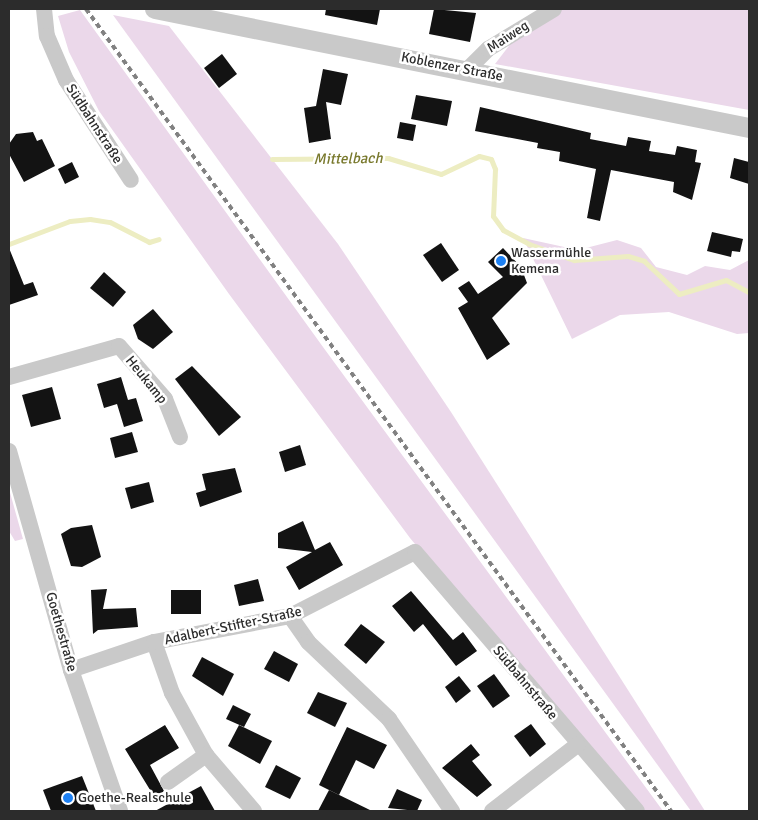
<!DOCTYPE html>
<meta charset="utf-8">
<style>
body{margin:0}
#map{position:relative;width:758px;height:820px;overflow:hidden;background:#fff;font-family:Signika,sans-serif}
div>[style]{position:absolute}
.green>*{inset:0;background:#ebd8ea}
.stream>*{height:5px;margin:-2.5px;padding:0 2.5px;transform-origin:2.5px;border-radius:2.5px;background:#ededc2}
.building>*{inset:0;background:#131313}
.minor>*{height:16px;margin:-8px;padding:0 8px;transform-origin:8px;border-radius:8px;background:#c9c9c9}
.tertiary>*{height:20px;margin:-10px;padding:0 10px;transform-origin:10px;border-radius:10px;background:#c9c9c9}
.rail>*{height:4px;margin-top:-2px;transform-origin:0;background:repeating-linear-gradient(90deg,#818181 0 5px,transparent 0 9px)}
.dots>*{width:14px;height:14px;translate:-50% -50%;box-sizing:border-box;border:2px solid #fff;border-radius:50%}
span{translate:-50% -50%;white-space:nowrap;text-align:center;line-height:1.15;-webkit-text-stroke:5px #fff;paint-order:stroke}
.street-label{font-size:14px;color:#2c2c2c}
.poi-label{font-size:14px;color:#2c2c2c}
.left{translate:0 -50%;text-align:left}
.water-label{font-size:15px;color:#79792d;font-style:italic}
.frame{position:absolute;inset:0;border:10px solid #2c2c2c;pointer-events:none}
</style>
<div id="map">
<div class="green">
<div style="clip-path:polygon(548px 9px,749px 9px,749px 110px,495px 64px,525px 25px)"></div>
<div style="clip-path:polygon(80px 10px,323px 347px,663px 811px,644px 811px,572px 733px,410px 538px,229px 294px,99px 111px,69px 52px,58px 16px)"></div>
<div style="clip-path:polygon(113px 15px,169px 26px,338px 244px,451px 412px,705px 811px,691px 811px)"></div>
<div style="clip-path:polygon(523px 238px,578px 250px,617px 240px,641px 248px,656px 267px,687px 275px,705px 266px,730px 270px,749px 260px,749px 333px,737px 334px,669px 312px,620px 315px,572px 339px)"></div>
<div style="clip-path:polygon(9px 489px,23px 539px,15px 541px,9px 531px)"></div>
</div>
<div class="stream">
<div style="left:272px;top:159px;width:116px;rotate:-0.5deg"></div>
<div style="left:388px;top:158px;width:55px;rotate:16.8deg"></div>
<div style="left:441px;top:174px;width:42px;rotate:-25.3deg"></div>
<div style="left:479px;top:156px;width:12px;rotate:14deg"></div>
<div style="left:491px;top:159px;width:11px;rotate:68deg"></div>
<div style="left:495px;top:169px;width:47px;rotate:92.4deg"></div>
<div style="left:493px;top:216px;width:17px;rotate:54deg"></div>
<div style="left:503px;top:230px;width:30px;rotate:28deg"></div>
<div style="left:529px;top:244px;width:48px;rotate:19.6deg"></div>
<div style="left:574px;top:260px;width:54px;rotate:-4.2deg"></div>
<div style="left:628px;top:256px;width:17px;rotate:17deg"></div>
<div style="left:644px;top:261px;width:48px;rotate:43.3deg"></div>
<div style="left:679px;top:294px;width:49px;rotate:-16.6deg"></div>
<div style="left:726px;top:280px;width:26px;rotate:28deg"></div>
<div style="left:9px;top:244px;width:65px;rotate:-20.7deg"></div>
<div style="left:70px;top:221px;width:20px;rotate:-6deg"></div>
<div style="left:90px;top:219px;width:20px;rotate:9deg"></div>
<div style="left:110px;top:222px;width:44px;rotate:27.1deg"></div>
<div style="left:149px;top:242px;width:10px;rotate:-17deg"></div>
</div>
<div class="building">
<div style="clip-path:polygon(326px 9px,380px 9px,377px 25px,325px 15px)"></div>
<div style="clip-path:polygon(434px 9px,476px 13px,470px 42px,429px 34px)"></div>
<div style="clip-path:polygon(222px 54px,237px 74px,219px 88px,204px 68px)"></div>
<div style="clip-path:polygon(323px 69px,348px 74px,341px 105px,326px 102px,331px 139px,309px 143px,304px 108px,316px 106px)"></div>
<div style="clip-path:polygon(416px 95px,452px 101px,447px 126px,411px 119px)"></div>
<div style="clip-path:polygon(480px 107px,591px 133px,590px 139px,626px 146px,628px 137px,651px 141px,649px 151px,675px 155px,677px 146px,697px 150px,695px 162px,701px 163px,692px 200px,673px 192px,674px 182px,611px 170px,600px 221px,587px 218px,596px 169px,559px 161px,560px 152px,537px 148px,538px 143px,475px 131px)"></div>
<div style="clip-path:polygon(400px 122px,416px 125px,413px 141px,397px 138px)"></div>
<div style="clip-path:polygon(33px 132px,37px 141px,42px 139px,55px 166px,24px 182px,9px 154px,9px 144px,16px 134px)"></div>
<div style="clip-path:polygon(734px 158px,749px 162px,749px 184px,730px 178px)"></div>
<div style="clip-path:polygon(72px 162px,79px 177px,65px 184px,58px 169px)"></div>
<div style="clip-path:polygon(712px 232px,743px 239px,740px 252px,732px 251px,731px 257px,707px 251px)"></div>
<div style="clip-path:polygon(441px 243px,459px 270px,442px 282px,423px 255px)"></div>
<div style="clip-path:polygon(9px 248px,24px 285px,33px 282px,38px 295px,9px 305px)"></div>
<div style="clip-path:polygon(503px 248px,521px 267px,527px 283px,492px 318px,510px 344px,487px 360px,458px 308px,468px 302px,458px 288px,469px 281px,478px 294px,503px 277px,488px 262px)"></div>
<div style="clip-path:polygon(104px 272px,126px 292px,113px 307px,90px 288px)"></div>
<div style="clip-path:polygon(153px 309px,173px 332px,153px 349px,138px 339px,133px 325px)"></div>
<div style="clip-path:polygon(192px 366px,241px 417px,219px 436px,175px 379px)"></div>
<div style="clip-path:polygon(121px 377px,128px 400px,136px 398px,143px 421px,124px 427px,117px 404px,104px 408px,97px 384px)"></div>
<div style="clip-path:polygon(52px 387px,61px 419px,31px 427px,22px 395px)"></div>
<div style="clip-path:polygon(132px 432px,138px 452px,115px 458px,110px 438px)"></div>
<div style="clip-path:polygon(300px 445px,306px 465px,285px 472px,279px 452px)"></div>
<div style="clip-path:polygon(235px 468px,242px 492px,200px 507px,196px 493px,206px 490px,202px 474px)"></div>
<div style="clip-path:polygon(149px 482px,154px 502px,131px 509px,125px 488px)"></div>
<div style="clip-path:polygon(303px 521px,315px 550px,330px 542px,343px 565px,299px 590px,286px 567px,312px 552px,278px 548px,278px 533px)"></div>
<div style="clip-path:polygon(92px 525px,101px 557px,82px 567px,71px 566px,61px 534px,71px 528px)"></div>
<div style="clip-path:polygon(258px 579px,264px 601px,239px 606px,234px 585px)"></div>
<div style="clip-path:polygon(107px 589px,103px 609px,136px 608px,138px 627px,98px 630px,93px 634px,91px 590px)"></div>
<div style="clip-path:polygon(171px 590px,201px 590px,201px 614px,171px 614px)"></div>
<div style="clip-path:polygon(411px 591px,453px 640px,463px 632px,477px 651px,456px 666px,423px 624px,414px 632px,392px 606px)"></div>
<div style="clip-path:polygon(361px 624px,385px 642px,366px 664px,344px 645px)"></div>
<div style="clip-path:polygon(274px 651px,298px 664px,289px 682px,264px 669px)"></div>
<div style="clip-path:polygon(202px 657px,234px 674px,223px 696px,192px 676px)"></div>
<div style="clip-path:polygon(494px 674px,510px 696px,493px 708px,477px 686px)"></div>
<div style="clip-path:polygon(459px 676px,471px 691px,456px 703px,445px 687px)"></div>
<div style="clip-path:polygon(318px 692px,347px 703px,335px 727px,307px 713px)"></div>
<div style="clip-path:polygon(233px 705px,251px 714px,244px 727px,226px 719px)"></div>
<div style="clip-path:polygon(531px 724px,546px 744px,530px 757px,514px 736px)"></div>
<div style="clip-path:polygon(165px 725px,179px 748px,150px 765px,164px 791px,155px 798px,125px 749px)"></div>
<div style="clip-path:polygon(239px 725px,272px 741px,260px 764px,228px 746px)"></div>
<div style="clip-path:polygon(347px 727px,387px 745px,374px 769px,356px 760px,339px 795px,319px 785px)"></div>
<div style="clip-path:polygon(471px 744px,480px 755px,472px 761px,492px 785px,477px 797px,442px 768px)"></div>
<div style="clip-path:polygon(276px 765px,301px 778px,290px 799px,265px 787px)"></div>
<div style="clip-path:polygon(82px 776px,96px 811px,51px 811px,43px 790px)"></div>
<div style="clip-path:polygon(201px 786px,215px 811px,155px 811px)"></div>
<div style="clip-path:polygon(397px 789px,422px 800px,417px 811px,388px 808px)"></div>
<div style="clip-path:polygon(329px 790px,372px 811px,318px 811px)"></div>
</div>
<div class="minor">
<div style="left:44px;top:9px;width:27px;rotate:84deg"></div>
<div style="left:47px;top:36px;width:48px;rotate:66.6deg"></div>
<div style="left:66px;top:80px;width:119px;rotate:57deg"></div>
<div style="left:467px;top:70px;width:30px;rotate:-45deg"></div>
<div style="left:488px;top:49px;width:77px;rotate:-31.2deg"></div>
<div style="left:9px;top:377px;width:114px;rotate:-15.7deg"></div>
<div style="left:119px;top:346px;width:70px;rotate:49deg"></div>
<div style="left:165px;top:399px;width:41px;rotate:68.5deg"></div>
<div style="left:9px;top:451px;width:228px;rotate:74.2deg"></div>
<div style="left:71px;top:670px;width:149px;rotate:70.8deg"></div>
<div style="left:290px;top:616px;width:32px;rotate:55deg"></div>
<div style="left:308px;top:642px;width:112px;rotate:43.5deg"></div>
<div style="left:389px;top:719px;width:112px;rotate:55.6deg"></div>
<div style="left:154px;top:642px;width:54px;rotate:70.6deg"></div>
<div style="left:172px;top:693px;width:71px;rotate:61.3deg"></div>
<div style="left:206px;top:755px;width:74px;rotate:49.4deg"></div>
<div style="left:71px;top:670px;width:88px;rotate:-18.6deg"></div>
<div style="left:154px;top:642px;width:138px;rotate:-10.8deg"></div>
<div style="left:290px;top:616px;width:140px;rotate:-27.1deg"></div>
<div style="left:415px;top:552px;width:341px;rotate:49.4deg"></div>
<div style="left:168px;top:782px;width:47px;rotate:-35.4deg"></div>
<div style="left:492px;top:811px;width:108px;rotate:-37.8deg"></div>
</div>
<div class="tertiary">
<div style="left:155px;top:9px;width:606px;rotate:11.33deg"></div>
</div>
<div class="rail">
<div style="left:86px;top:9px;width:993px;rotate:53.89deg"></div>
</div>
<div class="dots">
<div style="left:501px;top:261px;background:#1e81f3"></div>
<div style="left:68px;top:798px;background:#1e81f3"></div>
</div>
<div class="street-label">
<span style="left:508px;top:37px;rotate:-33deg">Maiweg</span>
<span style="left:452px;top:67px;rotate:11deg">Koblenzer Straße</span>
<span style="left:94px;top:124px;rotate:57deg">Südbahnstraße</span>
<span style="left:146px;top:380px;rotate:51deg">Heukamp</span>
<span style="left:233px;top:626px;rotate:-12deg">Adalbert-Stifter-Straße</span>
<span style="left:61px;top:632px;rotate:74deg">Goethestraße</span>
<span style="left:525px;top:683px;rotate:50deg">Südbahnstraße</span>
</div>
<div class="poi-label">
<span class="left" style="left:511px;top:261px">Wassermühle<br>Kemena</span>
<span class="left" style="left:78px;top:798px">Goethe-Realschule</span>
</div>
<div class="water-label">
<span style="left:348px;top:159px;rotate:-1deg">Mittelbach</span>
</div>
<div class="frame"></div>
</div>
